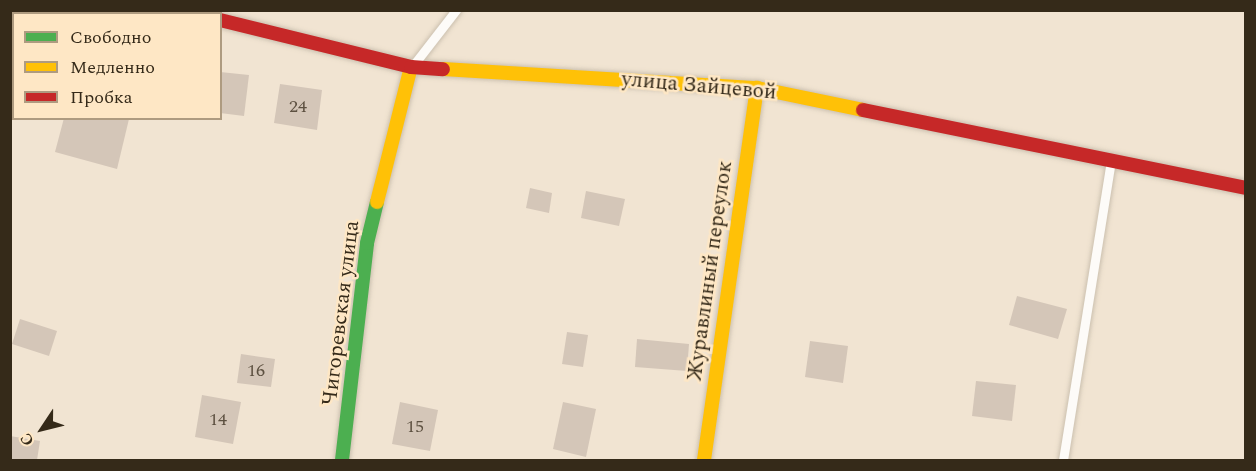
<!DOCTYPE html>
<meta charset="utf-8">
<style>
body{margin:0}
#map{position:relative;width:1256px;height:471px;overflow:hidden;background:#f1e4d2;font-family:Spectral,serif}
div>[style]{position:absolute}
.building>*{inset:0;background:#d4c6b8}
.roads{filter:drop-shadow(0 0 2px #cbc0af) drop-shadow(0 0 2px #cbc0af)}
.lane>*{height:9px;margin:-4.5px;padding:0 4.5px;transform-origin:4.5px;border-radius:4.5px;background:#fdfbf8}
.street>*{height:18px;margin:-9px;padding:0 9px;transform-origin:9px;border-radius:9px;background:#fdfbf8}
.fast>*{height:14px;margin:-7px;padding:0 7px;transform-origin:7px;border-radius:7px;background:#4caf50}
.slow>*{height:14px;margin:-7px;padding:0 7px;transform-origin:7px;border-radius:7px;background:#ffc107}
.jam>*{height:14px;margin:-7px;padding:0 7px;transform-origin:7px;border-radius:7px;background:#c62828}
span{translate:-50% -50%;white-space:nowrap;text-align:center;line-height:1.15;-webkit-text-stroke:5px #fee7c5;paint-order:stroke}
.number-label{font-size:18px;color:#5d5141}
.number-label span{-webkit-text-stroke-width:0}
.street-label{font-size:21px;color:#352a19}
.frame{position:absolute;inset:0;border:12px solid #352a19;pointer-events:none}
.legend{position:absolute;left:12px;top:12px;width:210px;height:108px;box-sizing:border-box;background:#fee7c5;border:2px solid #ae9b80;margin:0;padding:8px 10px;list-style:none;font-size:18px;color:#352a19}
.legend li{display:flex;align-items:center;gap:12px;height:30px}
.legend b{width:30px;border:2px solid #ae9b80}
.north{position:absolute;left:12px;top:399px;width:60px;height:60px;-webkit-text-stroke:4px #fee7c5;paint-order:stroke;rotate:235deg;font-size:16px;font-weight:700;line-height:24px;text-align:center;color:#352a19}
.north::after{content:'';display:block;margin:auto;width:21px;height:27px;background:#352a19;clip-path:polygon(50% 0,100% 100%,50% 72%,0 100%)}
</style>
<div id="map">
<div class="building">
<div style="clip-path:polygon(220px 72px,249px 75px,244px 116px,220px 113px)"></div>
<div style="clip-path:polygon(280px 84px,322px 90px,317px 130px,274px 123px)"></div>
<div style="clip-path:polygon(64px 118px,129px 119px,117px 169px,55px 152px)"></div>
<div style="clip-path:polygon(530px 188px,552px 193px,549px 213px,526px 208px)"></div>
<div style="clip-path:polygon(586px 191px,625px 199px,619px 226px,581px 218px)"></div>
<div style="clip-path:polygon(1017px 296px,1067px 309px,1058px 339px,1009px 325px)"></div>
<div style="clip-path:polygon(20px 319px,57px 331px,49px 356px,12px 344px)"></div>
<div style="clip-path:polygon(567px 332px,588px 335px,583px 367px,562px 364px)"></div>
<div style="clip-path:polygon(637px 339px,689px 344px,687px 371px,635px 367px)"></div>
<div style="clip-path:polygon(810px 341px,848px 346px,843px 383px,805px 377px)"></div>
<div style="clip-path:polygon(241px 354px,275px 359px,271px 387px,237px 383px)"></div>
<div style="clip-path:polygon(976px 381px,1016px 385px,1012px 421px,972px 416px)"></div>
<div style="clip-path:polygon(202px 395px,241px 402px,233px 444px,195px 437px)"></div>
<div style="clip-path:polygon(400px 402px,438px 410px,430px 451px,392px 444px)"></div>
<div style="clip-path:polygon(563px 402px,596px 409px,586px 457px,553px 449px)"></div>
<div style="clip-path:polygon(10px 436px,40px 441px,37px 460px,10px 460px)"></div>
</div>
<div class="roads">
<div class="lane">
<div style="left:415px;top:63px;width:67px;rotate:-52.3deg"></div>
<div style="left:1063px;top:460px;width:303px;rotate:-80.9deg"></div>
</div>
<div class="street">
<div style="left:183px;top:10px;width:13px;rotate:18deg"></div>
</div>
<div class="fast">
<div style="left:342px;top:460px;width:218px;rotate:-83.4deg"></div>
<div style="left:367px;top:243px;width:42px;rotate:-76.3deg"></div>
</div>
<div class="slow">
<div style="left:443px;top:69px;width:315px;rotate:3.5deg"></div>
<div style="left:757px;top:88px;width:108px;rotate:11.7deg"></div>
<div style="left:377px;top:202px;width:139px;rotate:-75.9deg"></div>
<div style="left:704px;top:460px;width:376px;rotate:-81.9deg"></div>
</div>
<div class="jam">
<div style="left:220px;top:20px;width:197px;rotate:13.8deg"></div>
<div style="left:411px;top:67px;width:32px;rotate:4deg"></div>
<div style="left:863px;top:110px;width:391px;rotate:11.5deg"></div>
</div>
</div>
<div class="number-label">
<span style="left:298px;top:107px">24</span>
<span style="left:256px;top:371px">16</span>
<span style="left:218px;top:420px">14</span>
<span style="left:415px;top:427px">15</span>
</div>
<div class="street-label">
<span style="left:699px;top:86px;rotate:5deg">улица Зайцевой</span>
<span style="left:710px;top:271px;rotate:-82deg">Журавлиный переулок</span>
<span style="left:341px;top:313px;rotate:-83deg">Чигоревская улица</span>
</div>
<div class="frame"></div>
<ul class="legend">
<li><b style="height:8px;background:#4caf50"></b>Свободно</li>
<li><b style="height:8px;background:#ffc107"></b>Медленно</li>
<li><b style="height:8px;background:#c62828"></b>Пробка</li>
</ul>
<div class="north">С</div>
</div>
